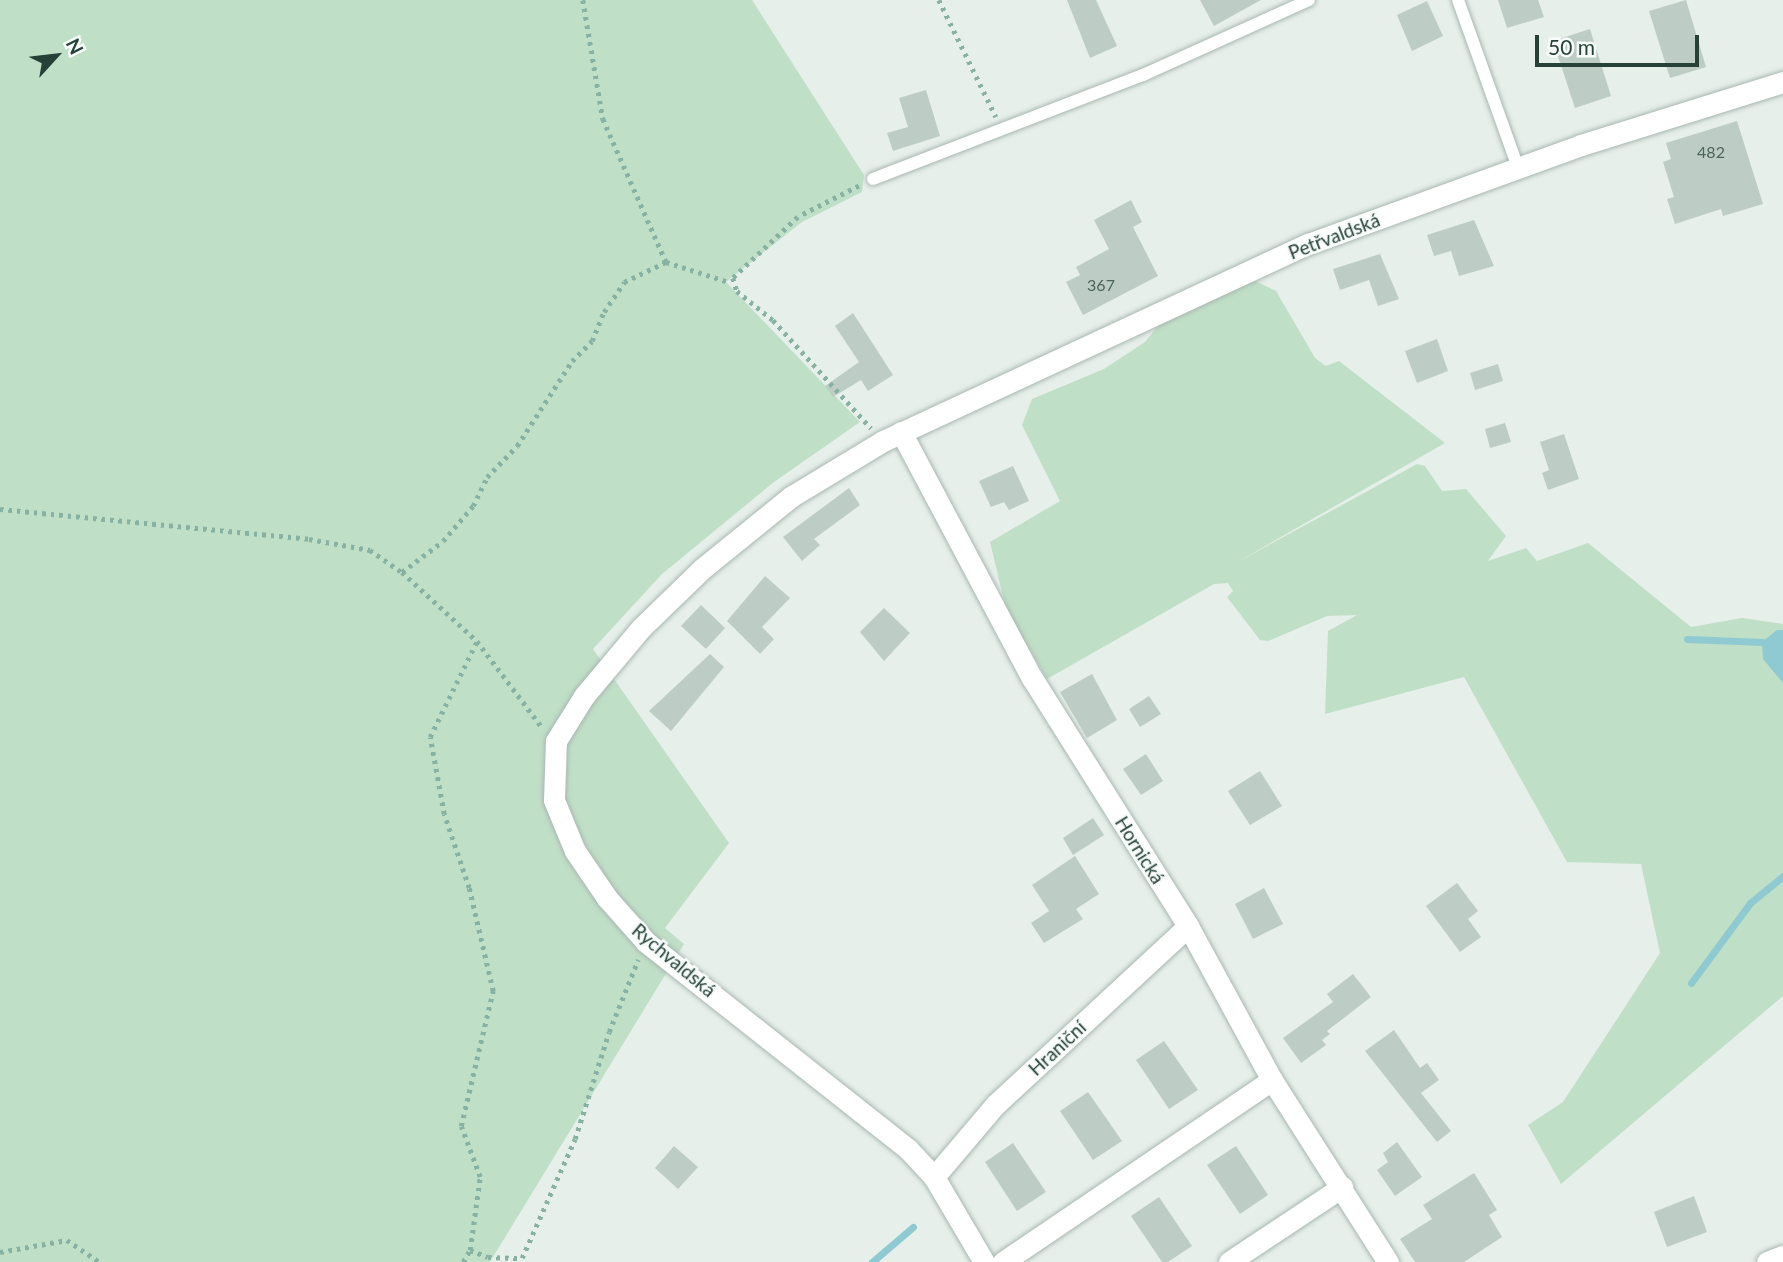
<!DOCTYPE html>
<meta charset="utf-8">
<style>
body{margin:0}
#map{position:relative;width:1783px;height:1262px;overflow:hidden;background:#e6efea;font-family:Lato,sans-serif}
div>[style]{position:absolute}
.green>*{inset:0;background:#c0dfc7}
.water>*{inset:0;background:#8fcad2}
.stream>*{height:7px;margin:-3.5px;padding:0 3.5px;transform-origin:3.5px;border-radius:3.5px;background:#8fcad2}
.building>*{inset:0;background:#beccc6}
.path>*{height:4.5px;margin-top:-2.25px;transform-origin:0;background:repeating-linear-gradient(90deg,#87b2a3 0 3.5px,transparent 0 8.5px)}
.roads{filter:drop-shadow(0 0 2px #a8b7b1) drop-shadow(0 0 2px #a8b7b1)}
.lane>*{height:12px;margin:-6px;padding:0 6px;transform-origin:6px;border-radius:6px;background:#fff}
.street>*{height:21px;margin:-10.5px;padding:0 10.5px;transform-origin:10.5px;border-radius:10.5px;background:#fff}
.secondary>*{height:21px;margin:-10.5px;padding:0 10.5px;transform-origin:10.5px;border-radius:10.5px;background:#fff}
span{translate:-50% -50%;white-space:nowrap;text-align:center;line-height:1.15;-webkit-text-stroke:5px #f7fbf9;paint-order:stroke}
.number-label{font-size:16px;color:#4b645c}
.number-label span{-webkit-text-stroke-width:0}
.street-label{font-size:19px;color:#254138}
.north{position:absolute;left:21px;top:21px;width:70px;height:70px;-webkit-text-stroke:5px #f7fbf9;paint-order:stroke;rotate:63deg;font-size:19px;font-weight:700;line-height:28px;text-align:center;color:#254138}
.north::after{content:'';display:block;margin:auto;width:24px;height:32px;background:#254138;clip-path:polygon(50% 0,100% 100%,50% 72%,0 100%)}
.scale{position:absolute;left:1535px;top:35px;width:164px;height:32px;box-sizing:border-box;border:4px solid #254138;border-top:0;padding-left:9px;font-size:21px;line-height:24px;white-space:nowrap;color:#254138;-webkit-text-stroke:5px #f7fbf9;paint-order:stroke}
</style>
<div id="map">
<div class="green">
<div style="clip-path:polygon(0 0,752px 0,864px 175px,862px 192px,802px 222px,726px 282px,860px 422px,774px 482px,662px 574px,593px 649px,729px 843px,665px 928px,684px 944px,490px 1262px,0 1262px)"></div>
<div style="clip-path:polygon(1253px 280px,1276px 291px,1315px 358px,1326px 366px,1339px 361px,1445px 443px,1234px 564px,1417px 464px,1425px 466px,1442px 491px,1466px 489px,1506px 536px,1488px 561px,1526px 548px,1537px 561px,1588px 543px,1691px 627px,1742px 618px,1783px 624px,1783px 996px,1561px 1184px,1528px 1125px,1563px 1102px,1660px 953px,1641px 864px,1567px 862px,1464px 677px,1325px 714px,1328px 631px,1357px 615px,1327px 616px,1268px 641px,1260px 640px,1227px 597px,1233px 591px,1228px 583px,1214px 584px,1047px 679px,1006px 609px,990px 542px,1060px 501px,1022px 425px,1032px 399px,1104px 369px,1145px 342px,1158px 326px)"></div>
</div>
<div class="water">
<div style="clip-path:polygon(1777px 630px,1783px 630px,1783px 683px,1763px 659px,1762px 642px)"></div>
</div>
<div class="stream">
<div style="left:1687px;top:639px;width:75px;rotate:2.3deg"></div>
<div style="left:1762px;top:642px;width:22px;rotate:21deg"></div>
<div style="left:1691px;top:983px;width:99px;rotate:-53.6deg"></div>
<div style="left:1750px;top:903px;width:43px;rotate:-39.3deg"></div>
<div style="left:872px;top:1262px;width:54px;rotate:-40.5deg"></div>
</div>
<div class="building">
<div style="clip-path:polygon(1067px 0,1096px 0,1117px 46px,1090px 58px)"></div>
<div style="clip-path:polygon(1200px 0,1261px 0,1214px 26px)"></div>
<div style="clip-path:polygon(1498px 0,1538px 0,1544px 17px,1507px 28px)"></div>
<div style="clip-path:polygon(1686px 0,1706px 67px,1670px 78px,1649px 11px)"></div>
<div style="clip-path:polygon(1427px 1px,1443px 36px,1412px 51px,1397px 15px)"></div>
<div style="clip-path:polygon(1590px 29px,1611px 96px,1575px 108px,1553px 41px)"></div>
<div style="clip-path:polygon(926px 90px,940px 136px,893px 151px,887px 133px,908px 127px,899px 98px)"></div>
<div style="clip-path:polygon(1737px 121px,1763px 204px,1723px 216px,1721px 209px,1675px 224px,1667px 199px,1674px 197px,1663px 162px,1671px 159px,1666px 143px)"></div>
<div style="clip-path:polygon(1131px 200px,1142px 222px,1133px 227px,1158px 276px,1083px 315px,1066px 282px,1080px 275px,1076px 267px,1109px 249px,1094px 220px)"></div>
<div style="clip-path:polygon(1474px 220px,1494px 266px,1459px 276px,1451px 251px,1434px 256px,1427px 235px)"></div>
<div style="clip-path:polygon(1380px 254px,1399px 299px,1378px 306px,1369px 280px,1340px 290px,1333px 269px)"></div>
<div style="clip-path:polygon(853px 313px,893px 375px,868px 391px,861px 380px,833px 397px,825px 386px,859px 362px,835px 326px)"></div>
<div style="clip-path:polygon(1437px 339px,1448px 371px,1417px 383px,1405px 351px)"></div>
<div style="clip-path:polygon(1498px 364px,1503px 381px,1475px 390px,1470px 373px)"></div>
<div style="clip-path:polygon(1505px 423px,1511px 442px,1490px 448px,1485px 429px)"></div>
<div style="clip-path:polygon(1564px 434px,1579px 479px,1548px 490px,1542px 473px,1549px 470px,1540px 442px)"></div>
<div style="clip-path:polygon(1013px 466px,1029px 501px,1009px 510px,1004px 502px,991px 507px,979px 481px)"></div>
<div style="clip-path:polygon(849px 488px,860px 505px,814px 539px,820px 545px,802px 561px,783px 537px)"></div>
<div style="clip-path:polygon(765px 576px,790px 598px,762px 627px,774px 639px,760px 654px,727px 621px)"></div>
<div style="clip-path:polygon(701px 605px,725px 628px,706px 649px,681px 626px)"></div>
<div style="clip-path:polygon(884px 608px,910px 633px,884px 661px,860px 632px)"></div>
<div style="clip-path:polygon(710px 654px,724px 667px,671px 731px,649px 711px)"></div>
<div style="clip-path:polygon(1092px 674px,1117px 720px,1087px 738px,1060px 692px)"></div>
<div style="clip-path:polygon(1149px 696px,1161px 714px,1140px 727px,1129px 709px)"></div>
<div style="clip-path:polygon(1146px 754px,1163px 781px,1141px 795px,1123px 769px)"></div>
<div style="clip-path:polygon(1260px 771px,1282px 806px,1250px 825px,1228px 791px)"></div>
<div style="clip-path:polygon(1093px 818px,1104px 835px,1073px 855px,1063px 838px)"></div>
<div style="clip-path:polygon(1075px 856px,1099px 894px,1076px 909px,1083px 919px,1044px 943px,1031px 923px,1049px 911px,1032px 885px)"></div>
<div style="clip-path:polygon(1457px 883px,1478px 911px,1468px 919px,1481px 937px,1460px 952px,1426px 906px)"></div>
<div style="clip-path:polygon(1264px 888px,1283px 924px,1253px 939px,1235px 904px)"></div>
<div style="clip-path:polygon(1353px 974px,1371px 997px,1327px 1031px,1330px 1034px,1322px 1040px,1326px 1045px,1301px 1063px,1283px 1038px,1333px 1002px,1327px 994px)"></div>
<div style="clip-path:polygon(1394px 1030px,1420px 1068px,1427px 1063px,1439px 1080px,1421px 1093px,1451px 1131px,1437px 1142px,1365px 1051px)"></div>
<div style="clip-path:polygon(1164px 1041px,1198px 1090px,1169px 1109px,1136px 1060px)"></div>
<div style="clip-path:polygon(1088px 1092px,1122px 1141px,1093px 1160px,1060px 1111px)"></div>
<div style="clip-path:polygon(1397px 1142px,1422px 1177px,1395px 1196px,1377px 1170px,1388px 1162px,1383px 1153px)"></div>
<div style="clip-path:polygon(1013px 1143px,1046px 1192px,1017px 1211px,985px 1162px)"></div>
<div style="clip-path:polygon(674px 1146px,698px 1167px,678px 1189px,655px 1168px)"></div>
<div style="clip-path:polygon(1236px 1146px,1268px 1195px,1240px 1214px,1207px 1165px)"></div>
<div style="clip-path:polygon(1474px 1173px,1497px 1210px,1489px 1215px,1502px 1237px,1464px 1262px,1415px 1262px,1400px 1239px,1432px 1219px,1423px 1205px)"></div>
<div style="clip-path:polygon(1694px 1196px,1707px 1232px,1667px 1247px,1654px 1212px)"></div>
<div style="clip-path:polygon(1159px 1197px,1192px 1246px,1168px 1262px,1162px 1262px,1131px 1216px)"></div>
</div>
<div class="path">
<div style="left:583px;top:0;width:121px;rotate:80.5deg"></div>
<div style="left:603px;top:119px;width:156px;rotate:66.2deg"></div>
<div style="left:939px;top:0;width:130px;rotate:64deg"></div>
<div style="left:859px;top:186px;width:68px;rotate:153.1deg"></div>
<div style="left:798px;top:217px;width:89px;rotate:136.8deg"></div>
<div style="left:733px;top:278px;width:14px;rotate:73deg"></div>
<div style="left:737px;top:291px;width:46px;rotate:38.9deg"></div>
<div style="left:773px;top:320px;width:146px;rotate:47.8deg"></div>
<div style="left:0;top:509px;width:310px;rotate:5.5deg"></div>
<div style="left:309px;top:539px;width:62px;rotate:10.2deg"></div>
<div style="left:370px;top:550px;width:39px;rotate:35deg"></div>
<div style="left:402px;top:572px;width:102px;rotate:42.6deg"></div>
<div style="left:477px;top:641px;width:106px;rotate:53deg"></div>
<div style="left:402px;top:572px;width:51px;rotate:-37.1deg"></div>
<div style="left:443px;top:541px;width:46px;rotate:-49.4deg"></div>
<div style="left:473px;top:506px;width:32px;rotate:-64deg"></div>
<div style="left:487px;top:477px;width:43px;rotate:-45.9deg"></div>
<div style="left:517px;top:446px;width:101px;rotate:-57.1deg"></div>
<div style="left:572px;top:361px;width:28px;rotate:-45deg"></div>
<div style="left:592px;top:341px;width:31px;rotate:-68deg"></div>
<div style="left:604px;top:312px;width:36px;rotate:-56deg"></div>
<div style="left:624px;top:282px;width:47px;rotate:-25.5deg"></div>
<div style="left:666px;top:262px;width:63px;rotate:17.6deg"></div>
<div style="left:470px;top:1250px;width:74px;rotate:-82.2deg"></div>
<div style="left:480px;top:1177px;width:54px;rotate:-110.4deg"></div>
<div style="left:461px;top:1126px;width:139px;rotate:-76.7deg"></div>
<div style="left:493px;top:991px;width:106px;rotate:-103.1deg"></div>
<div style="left:469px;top:888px;width:78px;rotate:-108.7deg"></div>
<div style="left:444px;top:814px;width:78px;rotate:-100.3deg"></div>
<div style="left:430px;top:737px;width:107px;rotate:-63.9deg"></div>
<div style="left:0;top:1252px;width:68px;rotate:-10.2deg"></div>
<div style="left:67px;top:1240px;width:40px;rotate:34deg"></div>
<div style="left:463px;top:1262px;width:14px;rotate:-60deg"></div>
<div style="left:470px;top:1250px;width:19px;rotate:21deg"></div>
<div style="left:488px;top:1257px;width:34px;rotate:2deg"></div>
<div style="left:522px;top:1258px;width:130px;rotate:-66deg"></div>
<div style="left:575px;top:1139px;width:112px;rotate:-72.4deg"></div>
<div style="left:609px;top:1032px;width:78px;rotate:-68.1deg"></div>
</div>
<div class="roads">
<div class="lane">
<div style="left:1458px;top:0;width:178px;rotate:70.3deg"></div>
<div style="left:873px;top:179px;width:289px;rotate:-21.1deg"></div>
<div style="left:1143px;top:75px;width:182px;rotate:-24.3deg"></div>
</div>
<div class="street">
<div style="left:901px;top:432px;width:279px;rotate:62deg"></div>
<div style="left:1032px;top:678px;width:293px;rotate:57.8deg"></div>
<div style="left:1188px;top:926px;width:175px;rotate:61.4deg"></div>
<div style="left:1272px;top:1080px;width:216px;rotate:57.5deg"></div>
<div style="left:934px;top:1177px;width:94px;rotate:-49.7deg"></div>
<div style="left:995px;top:1105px;width:263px;rotate:-42.8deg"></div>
<div style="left:1003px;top:1262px;width:325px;rotate:-34.1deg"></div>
<div style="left:1229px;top:1262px;width:136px;rotate:-33.6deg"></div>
<div style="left:1767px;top:1262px;width:17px;rotate:-21deg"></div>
</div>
<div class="secondary">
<div style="left:984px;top:1262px;width:99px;rotate:-120.5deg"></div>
<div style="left:934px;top:1177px;width:38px;rotate:-133deg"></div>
<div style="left:908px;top:1149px;width:334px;rotate:-141.7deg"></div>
<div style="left:646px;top:942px;width:59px;rotate:-131.6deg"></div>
<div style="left:607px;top:898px;width:57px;rotate:-124.2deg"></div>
<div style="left:575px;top:851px;width:55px;rotate:-112.4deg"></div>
<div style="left:554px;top:800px;width:59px;rotate:-88.1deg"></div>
<div style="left:556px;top:741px;width:53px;rotate:-58.1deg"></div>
<div style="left:584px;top:696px;width:89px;rotate:-50deg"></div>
<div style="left:641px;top:628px;width:86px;rotate:-44.1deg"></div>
<div style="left:703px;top:568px;width:114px;rotate:-39deg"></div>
<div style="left:792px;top:496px;width:106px;rotate:-31.1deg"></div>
<div style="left:883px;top:441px;width:468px;rotate:-24.9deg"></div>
<div style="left:1308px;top:244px;width:290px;rotate:-19.9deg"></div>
<div style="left:1581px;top:145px;width:212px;rotate:-17.3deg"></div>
</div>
</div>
<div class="number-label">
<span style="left:1711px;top:152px">482</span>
<span style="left:1101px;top:285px">367</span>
</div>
<div class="street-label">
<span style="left:1334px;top:236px;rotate:-21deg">Petřvaldská</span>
<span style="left:1140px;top:850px;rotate:58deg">Hornická</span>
<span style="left:674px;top:960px;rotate:40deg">Rychvaldská</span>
<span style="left:1057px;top:1048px;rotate:-43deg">Hraniční</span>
</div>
<div class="north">N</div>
<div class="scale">50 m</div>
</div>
